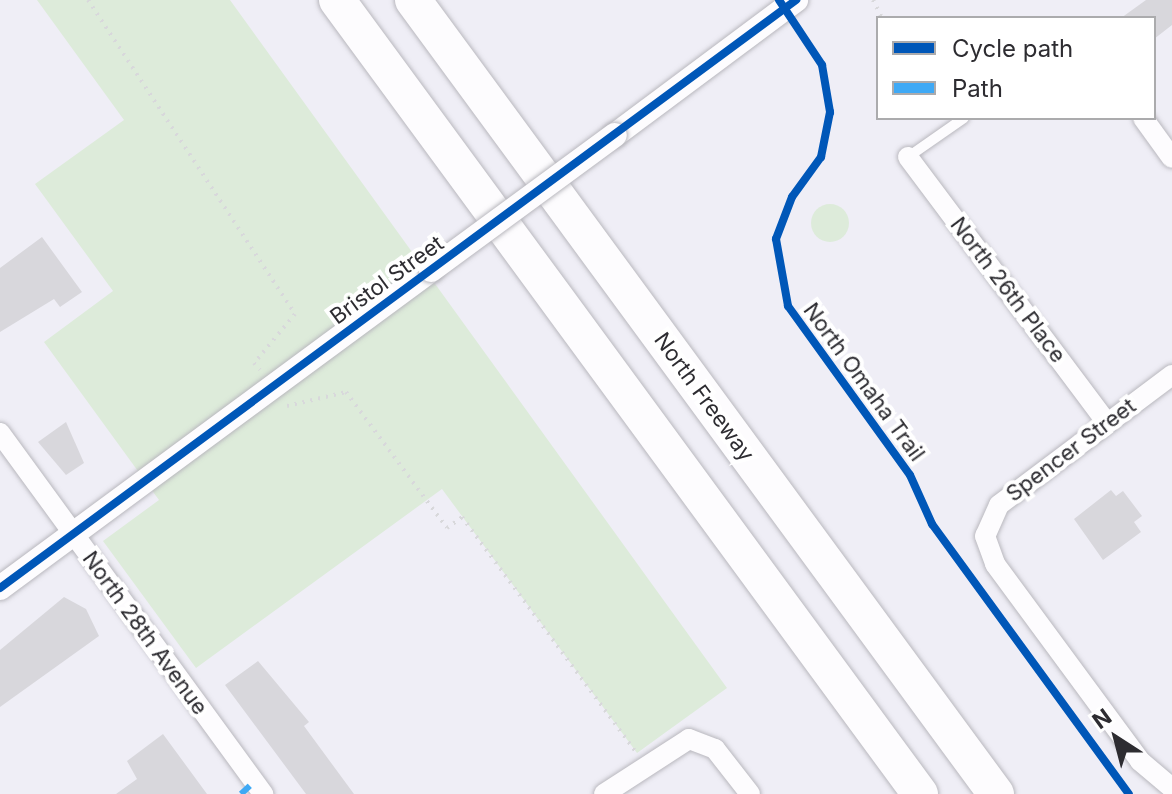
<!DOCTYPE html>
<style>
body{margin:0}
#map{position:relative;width:1172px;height:794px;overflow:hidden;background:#efeef6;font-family:Inter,sans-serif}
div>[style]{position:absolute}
.green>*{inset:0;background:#ddebda}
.round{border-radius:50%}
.building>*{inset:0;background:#d8d7dc}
.path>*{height:4px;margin-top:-2px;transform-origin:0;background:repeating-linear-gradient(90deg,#d8d8db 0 2px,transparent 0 8px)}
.roads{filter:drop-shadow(0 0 2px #b9b8be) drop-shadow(0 0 2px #b9b8be)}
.service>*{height:10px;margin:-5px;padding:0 5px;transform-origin:5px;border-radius:5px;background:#fdfcfe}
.minor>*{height:20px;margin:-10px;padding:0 10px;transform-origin:10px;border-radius:10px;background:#fdfcfe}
.tertiary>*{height:24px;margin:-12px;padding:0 12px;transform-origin:12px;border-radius:12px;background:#fdfcfe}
.motorway>*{height:36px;margin:-18px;padding:0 18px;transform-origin:18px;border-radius:18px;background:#fdfcfe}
.bridges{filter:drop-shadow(0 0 2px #b9b8be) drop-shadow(0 0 2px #b9b8be)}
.tertiary-bridge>*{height:24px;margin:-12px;padding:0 12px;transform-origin:12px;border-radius:12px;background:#fdfcfe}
.quiet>*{height:6px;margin-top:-3px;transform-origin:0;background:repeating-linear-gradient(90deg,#3fa9f5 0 12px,transparent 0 18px)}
.cycleway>*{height:8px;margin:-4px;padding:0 4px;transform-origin:4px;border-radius:4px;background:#0057b8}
span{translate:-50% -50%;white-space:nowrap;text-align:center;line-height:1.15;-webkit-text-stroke:8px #fff;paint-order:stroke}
.street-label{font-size:22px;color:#2d2c31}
.legend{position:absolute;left:876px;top:16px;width:280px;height:104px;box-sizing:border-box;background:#fff;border:2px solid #ababad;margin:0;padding:10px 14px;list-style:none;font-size:24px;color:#2d2c31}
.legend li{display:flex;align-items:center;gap:16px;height:40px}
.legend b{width:40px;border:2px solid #ababad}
.north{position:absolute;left:1076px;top:698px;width:80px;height:80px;-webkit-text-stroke:6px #fff;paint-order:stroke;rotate:324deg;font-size:22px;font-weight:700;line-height:32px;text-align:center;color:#2d2c31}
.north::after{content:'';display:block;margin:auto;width:28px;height:36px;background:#2d2c31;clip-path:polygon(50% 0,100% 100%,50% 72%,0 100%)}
</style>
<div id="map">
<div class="green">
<div style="clip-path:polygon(37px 0,230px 0,727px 688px,637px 753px,442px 489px,196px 668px,103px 541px,159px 500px,44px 342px,113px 291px,35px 184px,124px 120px)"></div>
<div class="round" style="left:811px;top:204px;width:38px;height:38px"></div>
</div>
<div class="building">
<div style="clip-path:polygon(1146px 0,1172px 0,1172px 25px,1154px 39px,1154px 18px,1121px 18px)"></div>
<div style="clip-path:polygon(42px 237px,82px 292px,60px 307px,54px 299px,0 332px,0 268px)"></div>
<div style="clip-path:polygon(66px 422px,84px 463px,66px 475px,38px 442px)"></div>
<div style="clip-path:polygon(1111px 490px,1116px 496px,1123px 491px,1142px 516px,1134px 522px,1141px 532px,1103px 560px,1074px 519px)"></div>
<div style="clip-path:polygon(64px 597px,86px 609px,99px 636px,0 707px,0 650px)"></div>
<div style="clip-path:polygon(258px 661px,309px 722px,304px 726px,354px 794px,306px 794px,225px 685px)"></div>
<div style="clip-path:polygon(163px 734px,207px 794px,116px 794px,137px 779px,127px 761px)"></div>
</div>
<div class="path">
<div style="left:88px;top:0;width:376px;rotate:56.6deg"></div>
<div style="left:295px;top:314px;width:64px;rotate:129.9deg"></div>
<div style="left:254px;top:363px;width:9px;rotate:49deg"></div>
<div style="left:873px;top:0;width:20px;rotate:63deg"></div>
<div style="left:287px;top:406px;width:61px;rotate:-13.3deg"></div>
<div style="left:346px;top:392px;width:169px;rotate:53.4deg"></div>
<div style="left:447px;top:528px;width:19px;rotate:-36deg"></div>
<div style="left:462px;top:517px;width:291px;rotate:53.5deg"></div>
</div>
<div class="roads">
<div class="service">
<div style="left:908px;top:157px;width:68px;rotate:-34.9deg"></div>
</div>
<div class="minor">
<div style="left:1143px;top:118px;width:49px;rotate:54.1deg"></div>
<div style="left:908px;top:157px;width:332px;rotate:53.2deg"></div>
<div style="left:1172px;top:375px;width:216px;rotate:143.1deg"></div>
<div style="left:999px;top:505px;width:34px;rotate:114deg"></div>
<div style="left:985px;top:536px;width:30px;rotate:70deg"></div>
<div style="left:995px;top:564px;width:245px;rotate:53.6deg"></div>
<div style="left:1140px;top:761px;width:42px;rotate:40.2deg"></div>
<div style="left:0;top:433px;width:447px;rotate:53.9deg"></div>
<div style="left:604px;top:794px;width:101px;rotate:-32.9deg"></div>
<div style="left:689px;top:739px;width:28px;rotate:21deg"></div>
<div style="left:715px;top:749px;width:57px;rotate:52.1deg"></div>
</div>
<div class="tertiary">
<div style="left:615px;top:135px;width:226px;rotate:-36.7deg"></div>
<div style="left:0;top:588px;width:536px;rotate:-36.42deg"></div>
</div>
<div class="motorway">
<div style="left:337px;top:0;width:985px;rotate:53.71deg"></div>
<div style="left:413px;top:0;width:985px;rotate:53.71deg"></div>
</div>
</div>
<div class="bridges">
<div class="tertiary-bridge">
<div style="left:431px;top:270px;width:228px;rotate:-36.3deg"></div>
</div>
</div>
<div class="quiet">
<div style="left:241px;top:794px;width:18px;rotate:-43deg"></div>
</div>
<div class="cycleway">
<div style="left:779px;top:0;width:78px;rotate:56.5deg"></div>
<div style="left:822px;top:65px;width:48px;rotate:80.3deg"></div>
<div style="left:830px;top:112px;width:46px;rotate:101.3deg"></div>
<div style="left:821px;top:157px;width:49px;rotate:125.9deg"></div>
<div style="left:792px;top:197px;width:45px;rotate:110.9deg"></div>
<div style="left:776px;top:239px;width:68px;rotate:79.8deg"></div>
<div style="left:788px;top:306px;width:208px;rotate:54.2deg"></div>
<div style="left:910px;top:475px;width:54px;rotate:65.8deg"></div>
<div style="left:932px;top:524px;width:334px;rotate:53.9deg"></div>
<div style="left:0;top:588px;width:990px;rotate:-36.45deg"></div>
</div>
<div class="street-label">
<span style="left:387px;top:280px;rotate:-36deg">Bristol Street</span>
<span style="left:1008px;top:290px;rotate:53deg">North 26th Place</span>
<span style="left:864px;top:382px;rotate:54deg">North Omaha Trail</span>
<span style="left:704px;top:397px;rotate:54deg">North Freeway</span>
<span style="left:1071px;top:450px;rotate:-37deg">Spencer Street</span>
<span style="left:145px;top:633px;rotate:54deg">North 28th Avenue</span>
</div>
<ul class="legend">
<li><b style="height:10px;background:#0057b8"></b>Cycle path</li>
<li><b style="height:10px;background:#3fa9f5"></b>Path</li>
</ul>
<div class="north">N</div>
</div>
